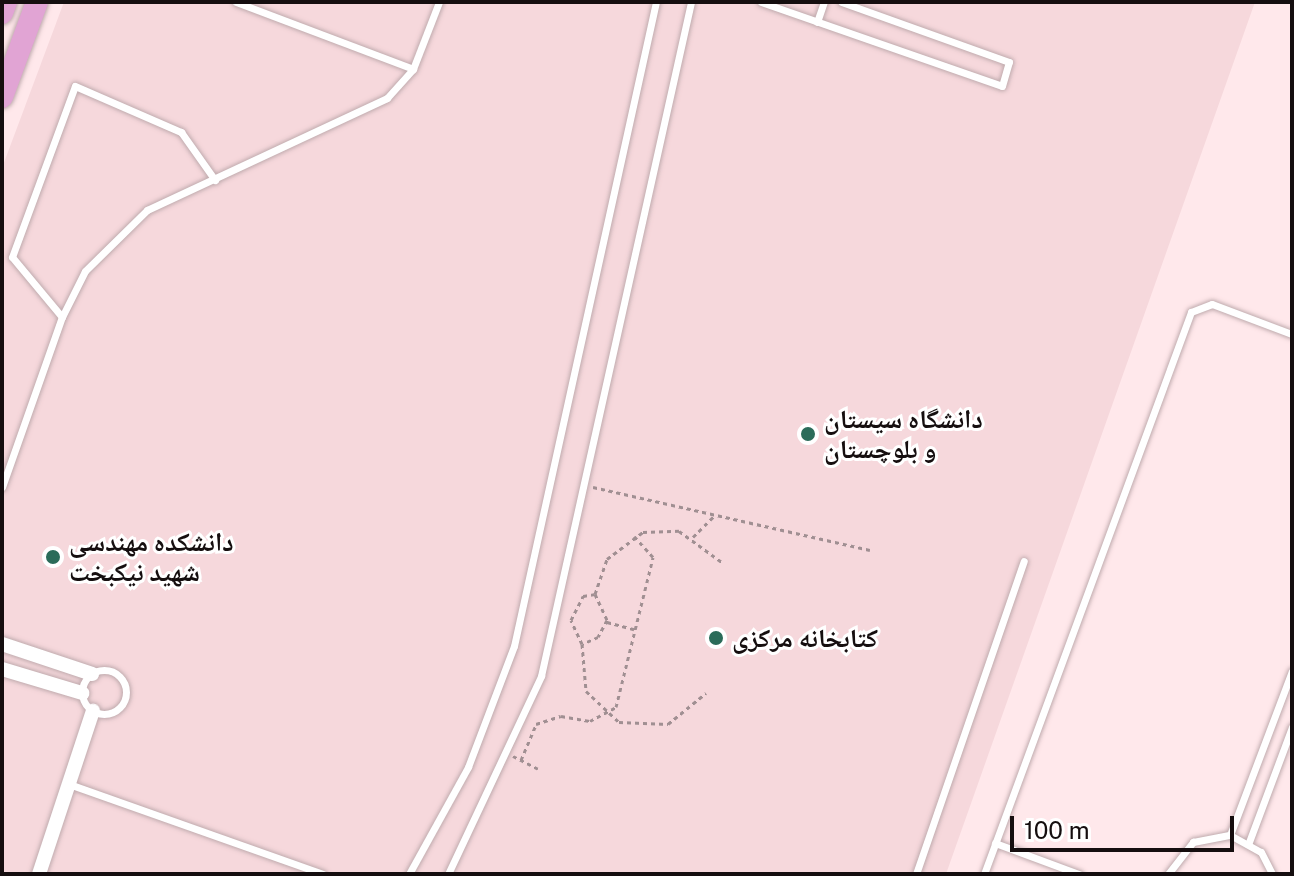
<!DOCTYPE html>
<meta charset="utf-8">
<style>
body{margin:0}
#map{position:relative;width:1294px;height:876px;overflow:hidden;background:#ffe8eb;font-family:"Public Sans","Noto Naskh Arabic",sans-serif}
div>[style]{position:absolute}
.built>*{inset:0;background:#f6d8dc}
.path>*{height:3px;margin-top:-1.5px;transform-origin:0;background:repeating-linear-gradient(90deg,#a08f92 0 4px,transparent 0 8px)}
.roads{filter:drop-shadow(0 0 2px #c0abae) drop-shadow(0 0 2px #c0abae)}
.lane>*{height:7px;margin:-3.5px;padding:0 3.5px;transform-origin:3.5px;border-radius:3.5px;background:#fff}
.lane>.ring{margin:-3.5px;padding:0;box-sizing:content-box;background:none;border:7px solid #fff;border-radius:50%}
.street>*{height:14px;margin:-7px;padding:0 7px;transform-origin:7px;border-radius:7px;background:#fff}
.primary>*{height:22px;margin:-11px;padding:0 11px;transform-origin:11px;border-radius:11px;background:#e1a4d4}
.dots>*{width:22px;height:22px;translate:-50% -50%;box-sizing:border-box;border:4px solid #fff;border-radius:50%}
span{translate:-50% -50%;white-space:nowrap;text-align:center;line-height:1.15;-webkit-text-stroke:6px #fff;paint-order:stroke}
.poi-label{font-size:26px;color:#150e0f;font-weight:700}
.left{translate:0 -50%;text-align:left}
.frame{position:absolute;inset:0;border:4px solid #150e0f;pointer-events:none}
.scale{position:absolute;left:1010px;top:816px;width:224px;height:36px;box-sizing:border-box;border:4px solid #150e0f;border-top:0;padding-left:10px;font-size:24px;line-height:28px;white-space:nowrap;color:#150e0f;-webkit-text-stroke:6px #fff;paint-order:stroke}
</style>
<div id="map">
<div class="built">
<div style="clip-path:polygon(64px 2px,1255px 2px,946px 874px,2px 874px,2px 168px)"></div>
</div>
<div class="path">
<div style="left:593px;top:487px;width:284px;rotate:12.8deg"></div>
<div style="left:693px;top:537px;width:31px;rotate:-45deg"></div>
<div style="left:595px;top:594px;width:37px;rotate:-71deg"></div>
<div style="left:607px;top:559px;width:45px;rotate:-36.9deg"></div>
<div style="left:643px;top:532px;width:36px;rotate:-2deg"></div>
<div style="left:679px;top:531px;width:54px;rotate:36deg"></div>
<div style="left:595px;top:594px;width:29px;rotate:65deg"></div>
<div style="left:607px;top:620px;width:19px;rotate:118deg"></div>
<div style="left:598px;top:637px;width:17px;rotate:156deg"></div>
<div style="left:582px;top:644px;width:26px;rotate:-115deg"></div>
<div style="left:571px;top:620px;width:27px;rotate:-63deg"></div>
<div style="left:583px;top:596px;width:12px;rotate:-9deg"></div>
<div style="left:607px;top:622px;width:28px;rotate:15deg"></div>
<div style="left:582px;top:644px;width:47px;rotate:85.1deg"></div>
<div style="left:586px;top:691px;width:45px;rotate:43.2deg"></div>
<div style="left:619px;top:722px;width:49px;rotate:2.3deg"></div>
<div style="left:668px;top:724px;width:49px;rotate:-39.2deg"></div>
<div style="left:513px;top:756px;width:28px;rotate:27deg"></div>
<div style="left:521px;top:760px;width:39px;rotate:-67deg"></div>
<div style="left:536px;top:724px;width:26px;rotate:-18deg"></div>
<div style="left:561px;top:716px;width:29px;rotate:10deg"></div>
<div style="left:590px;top:721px;width:30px;rotate:-28deg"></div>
<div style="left:616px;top:707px;width:154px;rotate:-76.1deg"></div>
<div style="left:653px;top:557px;width:28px;rotate:-132deg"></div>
</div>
<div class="roads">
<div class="lane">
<div style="left:236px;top:2px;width:189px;rotate:20.7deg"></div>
<div style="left:761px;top:2px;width:255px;rotate:19.2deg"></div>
<div style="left:1002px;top:86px;width:25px;rotate:-74deg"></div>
<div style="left:1009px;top:62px;width:178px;rotate:-160.3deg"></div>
<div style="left:817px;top:22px;width:21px;rotate:-71deg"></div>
<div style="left:62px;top:317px;width:51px;rotate:-63.4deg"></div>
<div style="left:85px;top:271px;width:87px;rotate:-44.5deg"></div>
<div style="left:147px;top:210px;width:265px;rotate:-25deg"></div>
<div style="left:387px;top:98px;width:39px;rotate:-48deg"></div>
<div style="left:413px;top:69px;width:72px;rotate:-68.8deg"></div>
<div style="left:2px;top:487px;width:180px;rotate:-70.6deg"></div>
<div style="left:62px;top:317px;width:78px;rotate:-129.8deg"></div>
<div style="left:12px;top:257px;width:182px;rotate:-69.8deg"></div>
<div style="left:75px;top:86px;width:116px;rotate:23.5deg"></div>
<div style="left:181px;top:132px;width:59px;rotate:54.7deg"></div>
<div class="ring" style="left:82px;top:670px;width:37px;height:37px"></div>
<div style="left:69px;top:784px;width:269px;rotate:19.5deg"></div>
<div style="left:1230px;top:835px;width:175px;rotate:-69.3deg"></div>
<div style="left:1249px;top:842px;width:123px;rotate:-69.5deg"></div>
<div style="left:995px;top:843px;width:90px;rotate:20.3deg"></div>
<div style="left:409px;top:874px;width:122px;rotate:-61.1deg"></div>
<div style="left:468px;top:767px;width:129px;rotate:-69.2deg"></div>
<div style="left:514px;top:646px;width:659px;rotate:-77.57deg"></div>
<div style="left:448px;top:874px;width:219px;rotate:-64.8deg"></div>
<div style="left:541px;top:676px;width:690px;rotate:-77.45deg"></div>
<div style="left:916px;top:874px;width:331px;rotate:-71deg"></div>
<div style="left:984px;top:874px;width:599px;rotate:-69.78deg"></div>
<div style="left:1191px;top:312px;width:22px;rotate:-21deg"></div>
<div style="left:1212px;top:304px;width:85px;rotate:20.6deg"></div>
<div style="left:1168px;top:874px;width:41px;rotate:-52deg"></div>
<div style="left:1193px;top:842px;width:38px;rotate:-11deg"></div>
<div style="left:1230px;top:835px;width:35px;rotate:29deg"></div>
<div style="left:1261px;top:852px;width:25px;rotate:63deg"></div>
</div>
<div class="street">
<div style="left:2px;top:644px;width:95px;rotate:18.4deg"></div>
<div style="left:2px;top:669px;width:84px;rotate:16.7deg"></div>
<div style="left:39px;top:874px;width:172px;rotate:-71.7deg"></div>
</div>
<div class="primary">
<div style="left:2px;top:13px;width:12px;rotate:-70deg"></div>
<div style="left:2px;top:97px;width:101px;rotate:-69.8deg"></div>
</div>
</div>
<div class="dots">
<div style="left:808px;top:434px;background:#2b6b59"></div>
<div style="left:53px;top:557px;background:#2b6b59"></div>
<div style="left:716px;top:638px;background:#2b6b59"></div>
</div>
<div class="poi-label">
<span class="left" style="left:824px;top:434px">دانشگاه سیستان<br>و بلوچستان</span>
<span class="left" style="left:69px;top:557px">دانشکده مهندسی<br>شهید نیکبخت</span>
<span class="left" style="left:732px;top:638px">کتابخانه مرکزی</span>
</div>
<div class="frame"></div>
<div class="scale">100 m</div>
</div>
